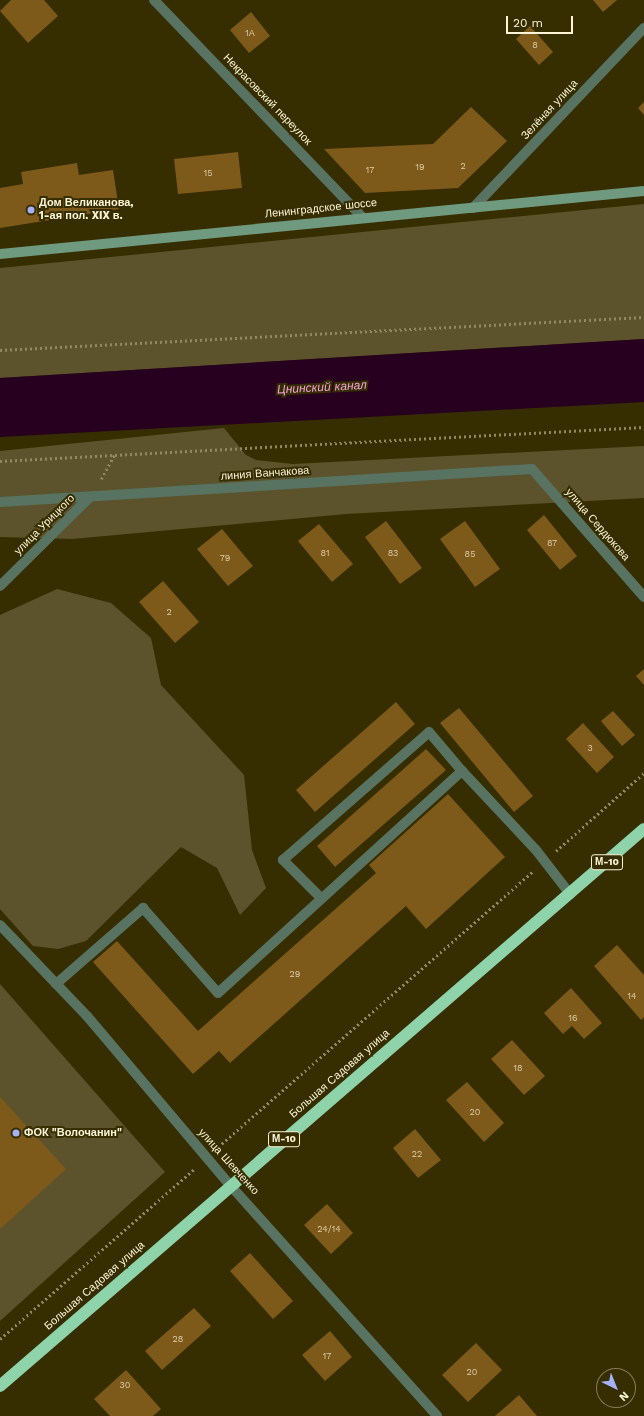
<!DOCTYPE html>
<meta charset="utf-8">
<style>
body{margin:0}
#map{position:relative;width:644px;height:1416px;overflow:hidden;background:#362d00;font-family:"Work Sans",sans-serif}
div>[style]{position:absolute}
.green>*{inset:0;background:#5c532d}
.water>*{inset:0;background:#27001f}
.building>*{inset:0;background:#7e5a1a}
.path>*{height:2.5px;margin-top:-1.25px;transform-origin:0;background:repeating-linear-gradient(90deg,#908862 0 2px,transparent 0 5px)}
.lane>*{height:10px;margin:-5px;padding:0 5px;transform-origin:5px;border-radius:5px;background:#587362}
.street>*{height:10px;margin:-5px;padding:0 5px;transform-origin:5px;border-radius:5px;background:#587362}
.secondary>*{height:10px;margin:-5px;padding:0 5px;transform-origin:5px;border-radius:5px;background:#6f9a7f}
.highway>*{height:12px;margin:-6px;padding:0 6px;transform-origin:6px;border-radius:6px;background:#8fd3aa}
.dots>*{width:11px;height:11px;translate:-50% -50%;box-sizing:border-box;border:2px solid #362d00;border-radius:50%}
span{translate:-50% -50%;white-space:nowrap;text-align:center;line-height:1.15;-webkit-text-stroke:4px #362d00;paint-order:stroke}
.number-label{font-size:9px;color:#dccea8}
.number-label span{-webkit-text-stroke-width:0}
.shield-label span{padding:1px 3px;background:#362d00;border:1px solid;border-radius:3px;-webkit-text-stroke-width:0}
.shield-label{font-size:10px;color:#fcf5d8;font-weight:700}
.street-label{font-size:11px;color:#fcf5d8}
.poi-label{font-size:11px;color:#fcf5d8;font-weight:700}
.left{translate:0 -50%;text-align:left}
.water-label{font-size:12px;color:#f1a1dc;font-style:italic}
.north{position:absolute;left:596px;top:1368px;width:40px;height:40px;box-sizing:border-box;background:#362d00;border:1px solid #857d56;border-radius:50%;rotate:137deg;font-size:11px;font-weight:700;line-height:16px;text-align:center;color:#fcf5d8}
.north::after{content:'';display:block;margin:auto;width:14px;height:18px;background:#a6b1fc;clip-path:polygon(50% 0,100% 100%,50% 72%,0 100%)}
.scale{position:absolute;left:506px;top:16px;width:67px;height:18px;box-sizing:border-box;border:2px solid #fcf5d8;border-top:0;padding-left:5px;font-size:12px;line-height:14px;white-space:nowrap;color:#fcf5d8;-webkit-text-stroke:3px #362d00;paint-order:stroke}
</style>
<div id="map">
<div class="green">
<div style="clip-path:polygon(644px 204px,644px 339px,0 378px,0 268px)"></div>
<div style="clip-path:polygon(224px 428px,246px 455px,256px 460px,293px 464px,644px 446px,644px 498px,346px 514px,72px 539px,0 537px,0 451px)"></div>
<div style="clip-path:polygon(57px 589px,111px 603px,151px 638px,161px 685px,244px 775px,252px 850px,266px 888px,240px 915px,217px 868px,181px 847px,86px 941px,58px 949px,33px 946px,0 909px,0 615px)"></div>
<div style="clip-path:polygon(0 984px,165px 1172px,0 1321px)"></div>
</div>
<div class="water">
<div style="clip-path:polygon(644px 339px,644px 402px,0 437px,0 378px)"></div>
</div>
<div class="building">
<div style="clip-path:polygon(11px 0,44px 0,58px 16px,28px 43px,0 11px)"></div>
<div style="clip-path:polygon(593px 0,617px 0,603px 12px)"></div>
<div style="clip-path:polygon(251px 12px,270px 36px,249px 53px,230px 30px)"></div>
<div style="clip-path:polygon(530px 26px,553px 52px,539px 65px,516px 39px)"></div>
<div style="clip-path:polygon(644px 102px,644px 115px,638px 108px)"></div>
<div style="clip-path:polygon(471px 107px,507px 141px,458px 188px,365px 193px,324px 149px,433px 144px)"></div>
<div style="clip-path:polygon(238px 152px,242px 188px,178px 194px,174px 159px)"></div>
<div style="clip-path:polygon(77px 163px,79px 175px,113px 170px,119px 209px,0 228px,0 188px,23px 184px,21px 172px)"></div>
<div style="clip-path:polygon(544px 515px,577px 556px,560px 570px,527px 530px)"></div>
<div style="clip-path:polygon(386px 521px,422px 568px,400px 584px,365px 537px)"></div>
<div style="clip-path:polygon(465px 521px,500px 569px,475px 587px,440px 539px)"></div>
<div style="clip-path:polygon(319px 524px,353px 564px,332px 582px,298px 541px)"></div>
<div style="clip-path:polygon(222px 529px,253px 566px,228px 586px,197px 549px)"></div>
<div style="clip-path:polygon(163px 581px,199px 622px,175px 643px,139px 602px)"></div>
<div style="clip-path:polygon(644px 669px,644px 685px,636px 676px)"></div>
<div style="clip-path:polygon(396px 702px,415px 724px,315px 812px,296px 790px)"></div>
<div style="clip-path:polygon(459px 708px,533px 796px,514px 812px,440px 723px)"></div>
<div style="clip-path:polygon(613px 711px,635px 735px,622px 746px,601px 721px)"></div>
<div style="clip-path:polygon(583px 723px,614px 757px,597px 773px,566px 739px)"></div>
<div style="clip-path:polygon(426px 749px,446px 770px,335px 867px,317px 846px)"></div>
<div style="clip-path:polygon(448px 794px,505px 857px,426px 929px,406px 906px,230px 1063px,219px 1051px,193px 1074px,93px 962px,117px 941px,198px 1031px,376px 873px,369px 865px)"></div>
<div style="clip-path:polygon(617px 945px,644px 975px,644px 1017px,641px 1020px,594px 966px)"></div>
<div style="clip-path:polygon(571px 988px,602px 1023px,584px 1039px,572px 1026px,563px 1034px,544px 1013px)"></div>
<div style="clip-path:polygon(512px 1040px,545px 1076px,524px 1095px,491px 1059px)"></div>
<div style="clip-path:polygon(467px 1082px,504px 1123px,484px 1142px,446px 1100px)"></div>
<div style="clip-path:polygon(0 1097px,66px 1169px,0 1229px)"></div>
<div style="clip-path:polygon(415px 1129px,441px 1160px,418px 1178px,393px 1148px)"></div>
<div style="clip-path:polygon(327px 1204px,353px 1233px,331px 1254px,304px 1225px)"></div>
<div style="clip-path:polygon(250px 1253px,293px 1301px,273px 1319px,230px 1271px)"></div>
<div style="clip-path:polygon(194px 1308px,211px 1326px,162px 1370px,145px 1351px)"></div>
<div style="clip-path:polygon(330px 1331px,352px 1357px,325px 1381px,302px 1355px)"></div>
<div style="clip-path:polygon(476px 1343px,502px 1370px,468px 1402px,442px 1375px)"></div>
<div style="clip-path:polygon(126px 1370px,161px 1409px,153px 1416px,110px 1416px,94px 1399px)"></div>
<div style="clip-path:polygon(519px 1395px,537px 1416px,495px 1416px)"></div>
</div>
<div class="path">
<div style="left:0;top:350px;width:645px;rotate:-2.93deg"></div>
<div style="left:0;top:461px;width:645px;rotate:-3.02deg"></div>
<div style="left:101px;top:479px;width:29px;rotate:-61deg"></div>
<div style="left:556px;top:851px;width:118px;rotate:-41.6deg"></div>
<div style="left:218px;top:1147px;width:419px;rotate:-41.2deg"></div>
<div style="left:0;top:1339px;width:259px;rotate:-41.2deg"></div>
</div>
<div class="lane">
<div style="left:321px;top:898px;width:54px;rotate:-135deg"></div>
<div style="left:283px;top:860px;width:194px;rotate:-41.2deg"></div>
<div style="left:429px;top:732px;width:51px;rotate:49.8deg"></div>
<div style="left:56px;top:984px;width:116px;rotate:-41.1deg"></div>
<div style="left:143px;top:908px;width:113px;rotate:48.6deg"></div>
<div style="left:218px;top:993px;width:330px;rotate:-42.3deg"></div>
<div style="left:462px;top:771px;width:108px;rotate:46.9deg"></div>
<div style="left:536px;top:850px;width:56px;rotate:52.3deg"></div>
</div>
<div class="street">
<div style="left:154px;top:0;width:299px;rotate:46.2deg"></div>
<div style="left:473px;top:208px;width:248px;rotate:-46.5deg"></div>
<div style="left:0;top:502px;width:533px;rotate:-3.55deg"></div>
<div style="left:532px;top:469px;width:170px;rotate:48.8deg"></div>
<div style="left:0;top:586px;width:127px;rotate:-44.7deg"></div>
<div style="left:0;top:925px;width:126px;rotate:46.3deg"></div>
<div style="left:87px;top:1016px;width:221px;rotate:49.8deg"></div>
<div style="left:230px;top:1185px;width:310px;rotate:48.1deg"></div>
</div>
<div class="secondary">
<div style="left:0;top:254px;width:647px;rotate:-5.59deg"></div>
</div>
<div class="highway">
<div style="left:0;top:1386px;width:851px;rotate:-40.86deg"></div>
</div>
<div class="dots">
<div style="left:31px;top:210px;background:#a6b1fc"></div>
<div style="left:16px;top:1133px;background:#a6b1fc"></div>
</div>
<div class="number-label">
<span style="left:250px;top:33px">1А</span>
<span style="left:535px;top:45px">8</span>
<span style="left:463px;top:166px">2</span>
<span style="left:420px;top:167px">19</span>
<span style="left:370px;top:170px">17</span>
<span style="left:208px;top:173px">15</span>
<span style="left:552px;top:543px">87</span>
<span style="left:325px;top:553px">81</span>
<span style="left:393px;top:553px">83</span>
<span style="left:470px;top:554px">85</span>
<span style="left:225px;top:558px">79</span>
<span style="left:169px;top:612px">2</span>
<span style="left:590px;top:748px">3</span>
<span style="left:295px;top:974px">29</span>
<span style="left:632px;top:996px">14</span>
<span style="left:573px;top:1018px">16</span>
<span style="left:518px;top:1068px">18</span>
<span style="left:475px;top:1112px">20</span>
<span style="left:417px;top:1154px">22</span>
<span style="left:329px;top:1229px">24/14</span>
<span style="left:178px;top:1339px">28</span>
<span style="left:327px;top:1356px">17</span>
<span style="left:472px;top:1372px">20</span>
<span style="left:125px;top:1385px">30</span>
</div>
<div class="shield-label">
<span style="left:607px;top:862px">М-10</span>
<span style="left:284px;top:1139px">М-10</span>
</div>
<div class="street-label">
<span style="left:267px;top:100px;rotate:46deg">Некрасовский переулок</span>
<span style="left:550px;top:110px;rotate:-47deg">Зелёная улица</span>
<span style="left:321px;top:209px;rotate:-6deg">Ленинградское шоссе</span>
<span style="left:265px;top:474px;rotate:-4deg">линия Ванчакова</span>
<span style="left:45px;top:525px;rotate:-45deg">улица Урицкого</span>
<span style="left:597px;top:525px;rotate:49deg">улица Сердюкова</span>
<span style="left:340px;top:1074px;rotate:-41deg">Большая Садовая улица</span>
<span style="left:228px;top:1162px;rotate:48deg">улица Шевченко</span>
<span style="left:95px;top:1286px;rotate:-41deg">Большая Садовая улица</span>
</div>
<div class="poi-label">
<span class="left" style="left:39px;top:210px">Дом Великанова,<br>1-ая пол. XIX в.</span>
<span class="left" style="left:24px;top:1133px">ФОК "Волочанин"</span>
</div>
<div class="water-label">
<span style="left:322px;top:388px;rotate:-3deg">Цнинский канал</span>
</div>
<div class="north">N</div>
<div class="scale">20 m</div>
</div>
